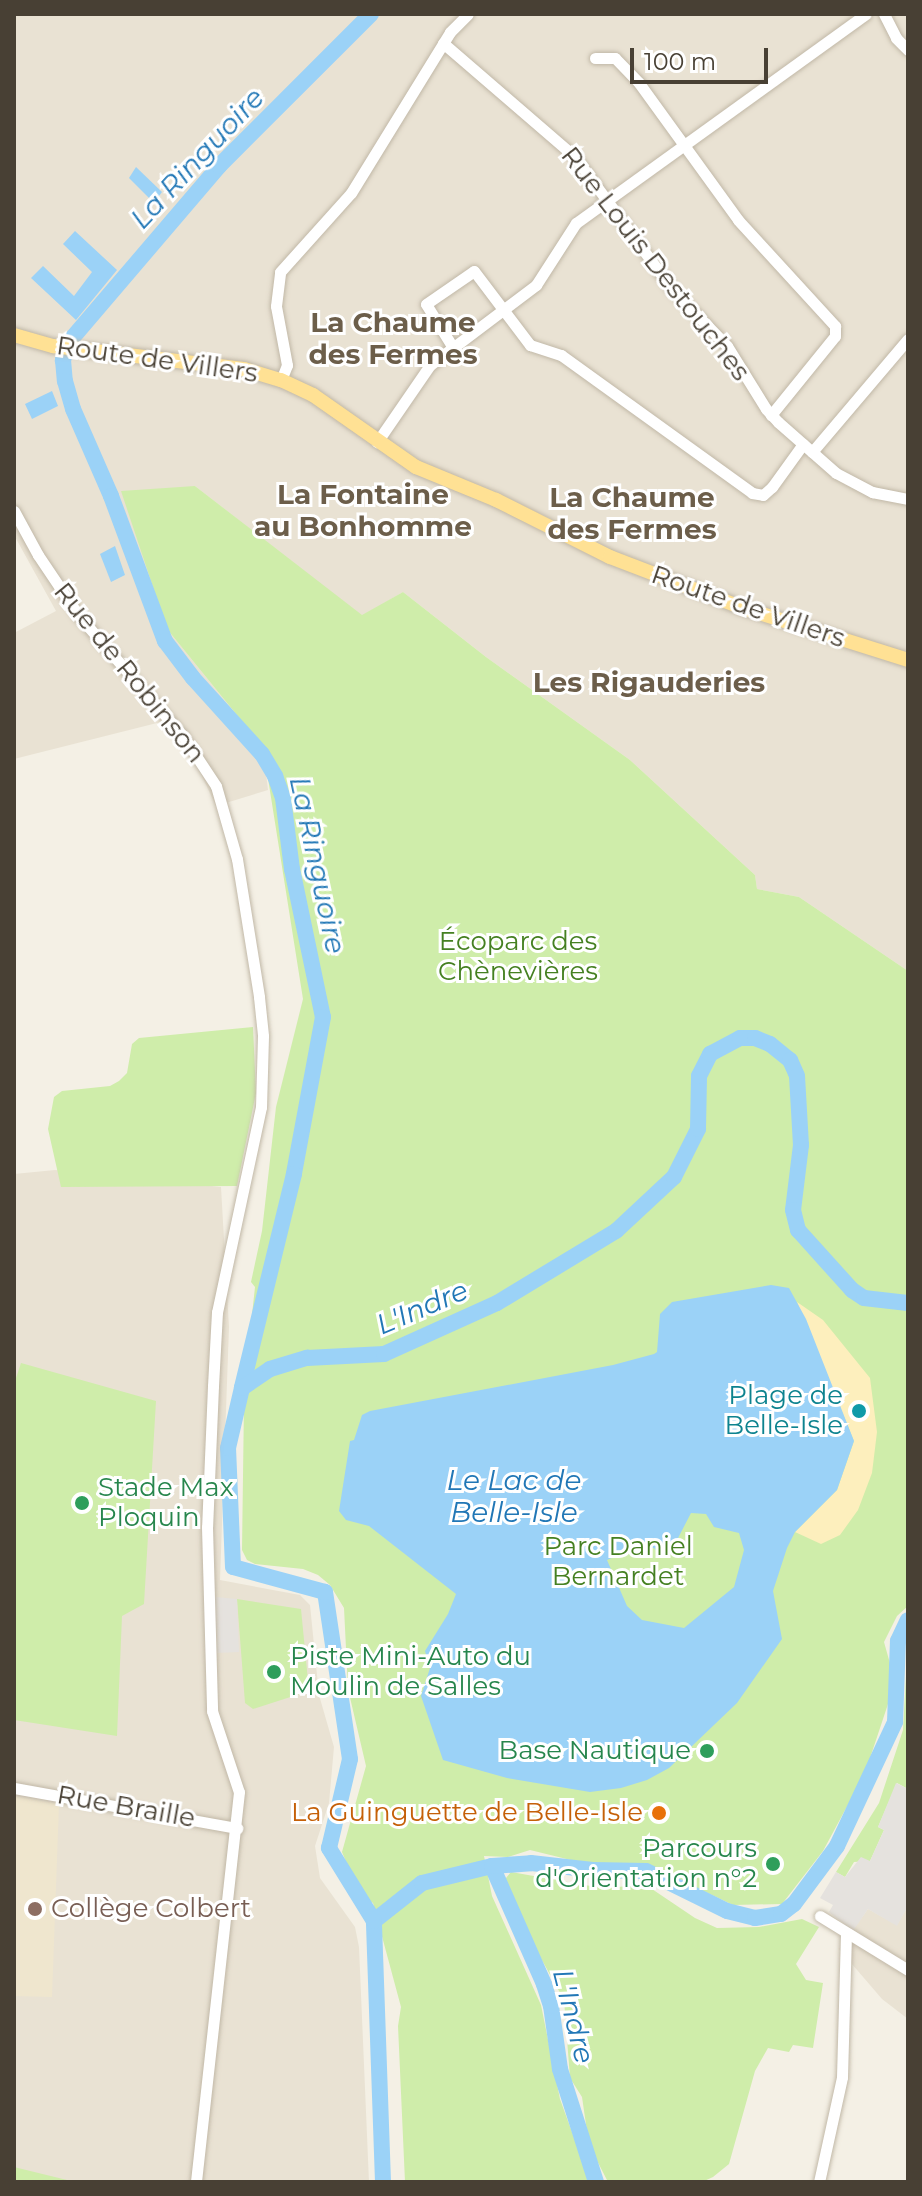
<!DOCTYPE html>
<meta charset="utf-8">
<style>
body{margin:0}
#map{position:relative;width:922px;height:2196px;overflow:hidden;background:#f4f0e5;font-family:Montserrat,sans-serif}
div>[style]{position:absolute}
.residential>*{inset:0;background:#e9e2d3}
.education>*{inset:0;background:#efe6ce}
.green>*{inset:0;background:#cfedaa}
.sand>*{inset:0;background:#fdefbd}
.parking>*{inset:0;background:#e5e2de}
.water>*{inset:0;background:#9bd2f7}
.river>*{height:16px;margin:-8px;padding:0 8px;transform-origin:8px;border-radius:8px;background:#9bd2f7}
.roads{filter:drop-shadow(0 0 2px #c1b8a7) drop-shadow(0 0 2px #c1b8a7)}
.minor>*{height:11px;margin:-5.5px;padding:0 5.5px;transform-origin:5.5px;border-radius:5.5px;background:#fff}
.major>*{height:14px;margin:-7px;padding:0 7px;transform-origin:7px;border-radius:7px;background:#ffe194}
.dots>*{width:22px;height:22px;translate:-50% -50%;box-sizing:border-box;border:4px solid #fff;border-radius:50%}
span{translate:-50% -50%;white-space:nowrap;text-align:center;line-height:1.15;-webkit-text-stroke:6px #fff;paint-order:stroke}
.street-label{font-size:26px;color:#484034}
.park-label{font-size:26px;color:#458021}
.culture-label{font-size:26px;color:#0d838f}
.right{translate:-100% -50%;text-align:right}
.leisure-label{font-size:26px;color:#27864d}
.left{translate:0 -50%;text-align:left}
.food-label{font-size:26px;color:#c56008}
.education-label{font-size:26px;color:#785e54}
.water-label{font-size:28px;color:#2177b6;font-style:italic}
.neighbourhood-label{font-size:28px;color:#6c5e4a;font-weight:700}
.frame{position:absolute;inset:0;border:16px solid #484034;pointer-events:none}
.scale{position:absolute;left:630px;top:48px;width:138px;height:36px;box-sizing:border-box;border:4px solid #484034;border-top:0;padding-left:10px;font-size:24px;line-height:28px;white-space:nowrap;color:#484034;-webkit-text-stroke:6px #fff;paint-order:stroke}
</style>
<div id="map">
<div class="residential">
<div style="clip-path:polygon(14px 14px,908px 14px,908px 971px,799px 897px,757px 889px,755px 875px,630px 760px,486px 657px,403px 592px,362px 616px,195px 486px,167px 629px,263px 747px,268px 790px,216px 806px,193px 757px,161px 722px,14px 759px,14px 633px,56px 611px,14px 535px)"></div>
<div style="clip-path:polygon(55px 1170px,221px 1187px,229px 1327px,220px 1580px,300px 1595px,310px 1605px,319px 1695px,334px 1747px,329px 1803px,315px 1846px,320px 1878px,355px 1927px,359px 1947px,369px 2182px,14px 2182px,14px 1174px)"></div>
<div style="clip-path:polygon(908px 1906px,908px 2019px,882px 1999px,839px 1949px,868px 1909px,897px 1925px)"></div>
</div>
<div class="education">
<div style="clip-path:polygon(14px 1796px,59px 1804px,52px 1997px,14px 1996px)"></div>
</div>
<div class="green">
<div style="clip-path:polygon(195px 486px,362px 615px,403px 592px,486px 657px,630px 760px,755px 875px,757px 889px,799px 897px,908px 971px,908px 1606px,897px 1616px,884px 1642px,891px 1667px,888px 1704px,865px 1773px,823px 1851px,782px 1904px,733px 1905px,649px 1865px,583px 1863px,530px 1850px,508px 1857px,484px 1856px,492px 1896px,541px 2005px,560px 2099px,590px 2182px,405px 2182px,398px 2026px,401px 2007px,373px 1903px,359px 1894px,342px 1852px,366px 1766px,348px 1689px,344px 1608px,330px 1585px,318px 1575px,303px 1569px,255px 1564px,247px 1560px,242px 1550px,244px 1402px,249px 1392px,245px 1379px,255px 1287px,251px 1282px,262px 1231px,276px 1107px,303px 999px,263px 747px,167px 629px,121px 491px)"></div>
<div style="clip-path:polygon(253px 1027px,256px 1093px,237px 1186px,61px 1187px,48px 1129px,54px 1097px,62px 1091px,110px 1086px,119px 1081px,127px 1073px,132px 1044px,139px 1038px)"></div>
<div style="clip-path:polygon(21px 1363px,156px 1401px,144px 1604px,122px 1616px,117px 1736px,14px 1720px,14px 1384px)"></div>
<div style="clip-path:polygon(237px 1599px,301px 1609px,309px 1691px,253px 1709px,245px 1703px)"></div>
<div style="clip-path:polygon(908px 1640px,908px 1789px,897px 1783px,878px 1827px,884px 1830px,870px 1861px,854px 1862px,845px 1877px,836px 1872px,879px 1803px,903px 1730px)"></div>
<div style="clip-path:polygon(511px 1872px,602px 1888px,646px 1885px,695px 1918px,717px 1928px,759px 1927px,802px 1919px,819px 1927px,796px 1964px,806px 1980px,823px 1983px,813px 2048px,793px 2045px,789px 2052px,768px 2048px,755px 2071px,729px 2164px,713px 2177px,702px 2182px,608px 2182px,589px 2145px,582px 2097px,570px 2078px,564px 2000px,517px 1915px,506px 1887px,506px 1878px)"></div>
<div style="clip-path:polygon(14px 2167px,67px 2180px,66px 2182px,14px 2182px)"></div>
</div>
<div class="sand">
<div style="clip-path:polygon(797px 1302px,823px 1320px,870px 1378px,877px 1432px,872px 1473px,858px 1510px,840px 1535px,821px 1544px,795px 1532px,837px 1490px,854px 1441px)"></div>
</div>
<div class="parking">
<div style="clip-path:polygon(215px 1597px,237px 1599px,239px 1652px,217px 1653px)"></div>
<div style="clip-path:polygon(896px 1783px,908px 1789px,908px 1906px,897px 1926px,868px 1909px,853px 1931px,829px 1912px,833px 1905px,820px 1898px,836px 1872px,845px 1877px,861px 1857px,870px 1861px,884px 1830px,878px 1827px)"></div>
</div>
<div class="water">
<div style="clip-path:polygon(136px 167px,162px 192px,154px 203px,129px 178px)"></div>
<div style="clip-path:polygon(75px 231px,117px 270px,76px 320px,31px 278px,43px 266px,74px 296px,92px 272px,63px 244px)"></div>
<div style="clip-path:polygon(52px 391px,58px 406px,32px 419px,25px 404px)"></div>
<div style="clip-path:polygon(115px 546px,125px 575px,111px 582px,100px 554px)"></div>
<div style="clip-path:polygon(evenodd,771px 1285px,789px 1288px,806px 1319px,854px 1441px,837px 1490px,795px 1532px,787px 1548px,773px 1591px,782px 1639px,737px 1703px,669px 1768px,647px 1780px,621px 1788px,590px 1792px,507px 1778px,443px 1760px,421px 1696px,430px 1668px,425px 1651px,448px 1614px,456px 1594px,369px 1526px,346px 1520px,339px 1511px,350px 1441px,354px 1440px,362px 1415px,370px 1411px,613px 1365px,654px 1354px,657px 1352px,660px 1314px,672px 1302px,771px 1285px,691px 1513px,706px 1514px,714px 1527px,739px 1533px,744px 1550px,734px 1587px,684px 1628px,642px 1620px,627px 1606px,607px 1560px,628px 1551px,654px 1548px,659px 1554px,676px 1542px,691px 1513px)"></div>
</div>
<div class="river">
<div style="left:68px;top:343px;width:233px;rotate:-49.5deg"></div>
<div style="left:219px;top:166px;width:215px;rotate:-45deg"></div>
<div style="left:66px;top:352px;width:9px;rotate:111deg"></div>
<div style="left:63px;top:360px;width:21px;rotate:85deg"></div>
<div style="left:65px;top:381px;width:29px;rotate:74deg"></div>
<div style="left:73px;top:409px;width:95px;rotate:66.4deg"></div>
<div style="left:111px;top:496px;width:155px;rotate:69.6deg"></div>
<div style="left:165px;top:641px;width:46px;rotate:52.9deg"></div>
<div style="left:193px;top:678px;width:103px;rotate:47.8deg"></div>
<div style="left:262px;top:754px;width:26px;rotate:59deg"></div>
<div style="left:275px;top:776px;width:23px;rotate:70deg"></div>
<div style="left:283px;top:798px;width:72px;rotate:82.8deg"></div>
<div style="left:292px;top:869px;width:151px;rotate:78.2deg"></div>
<div style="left:323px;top:1017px;width:160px;rotate:100.5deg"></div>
<div style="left:294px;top:1174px;width:220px;rotate:103.7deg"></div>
<div style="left:374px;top:1921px;width:61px;rotate:-38.4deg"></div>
<div style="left:422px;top:1883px;width:72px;rotate:-13.7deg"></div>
<div style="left:383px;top:2182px;width:261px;rotate:-92deg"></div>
<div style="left:374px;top:1921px;width:86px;rotate:-121.7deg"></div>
<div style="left:329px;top:1848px;width:91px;rotate:-76.7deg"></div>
<div style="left:350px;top:1759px;width:169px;rotate:-98.5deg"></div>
<div style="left:325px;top:1592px;width:95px;rotate:-164.8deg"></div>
<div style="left:233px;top:1567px;width:119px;rotate:-92.4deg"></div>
<div style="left:228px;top:1448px;width:62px;rotate:-76.9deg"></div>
<div style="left:242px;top:1388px;width:34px;rotate:-34deg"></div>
<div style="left:270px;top:1369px;width:39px;rotate:-17deg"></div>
<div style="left:307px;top:1358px;width:77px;rotate:-3deg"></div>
<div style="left:384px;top:1354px;width:124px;rotate:-24.3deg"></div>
<div style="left:497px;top:1303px;width:139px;rotate:-31.2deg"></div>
<div style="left:616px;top:1231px;width:79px;rotate:-43deg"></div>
<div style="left:674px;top:1177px;width:54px;rotate:-63.4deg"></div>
<div style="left:698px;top:1129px;width:53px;rotate:-88.9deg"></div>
<div style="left:699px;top:1076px;width:25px;rotate:-63deg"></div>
<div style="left:710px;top:1054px;width:34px;rotate:-28deg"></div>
<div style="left:740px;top:1038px;width:15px"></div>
<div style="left:755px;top:1038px;width:16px;rotate:22deg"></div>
<div style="left:770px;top:1044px;width:26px;rotate:39deg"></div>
<div style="left:790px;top:1060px;width:17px;rotate:66deg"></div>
<div style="left:797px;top:1076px;width:69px;rotate:86.7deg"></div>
<div style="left:801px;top:1145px;width:65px;rotate:97deg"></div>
<div style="left:793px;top:1210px;width:21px;rotate:76deg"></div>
<div style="left:798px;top:1230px;width:81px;rotate:48deg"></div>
<div style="left:852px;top:1290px;width:14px;rotate:34deg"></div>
<div style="left:864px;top:1298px;width:44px;rotate:6.5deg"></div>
<div style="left:596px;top:2182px;width:119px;rotate:-107.7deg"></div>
<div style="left:560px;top:2069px;width:64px;rotate:-98.1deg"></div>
<div style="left:551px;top:2006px;width:23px;rotate:-108deg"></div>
<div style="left:544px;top:1984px;width:129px;rotate:-113.8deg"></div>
<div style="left:492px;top:1866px;width:39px;rotate:-4deg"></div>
<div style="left:531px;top:1863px;width:62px;rotate:6.4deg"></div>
<div style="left:593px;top:1870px;width:53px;rotate:1.1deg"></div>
<div style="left:646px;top:1871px;width:90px;rotate:26.3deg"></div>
<div style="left:727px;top:1911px;width:29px;rotate:14deg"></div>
<div style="left:755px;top:1918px;width:26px;rotate:-9deg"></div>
<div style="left:781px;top:1914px;width:16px;rotate:-38deg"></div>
<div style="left:794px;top:1904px;width:72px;rotate:-53.4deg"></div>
<div style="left:837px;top:1846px;width:137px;rotate:-64.9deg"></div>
<div style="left:895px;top:1722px;width:81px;rotate:-87.9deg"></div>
<div style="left:898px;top:1641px;width:23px;rotate:-65deg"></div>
</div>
<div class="roads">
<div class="minor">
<div style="left:884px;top:14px;width:27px;rotate:63deg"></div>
<div style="left:896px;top:38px;width:17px;rotate:45deg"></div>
<div style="left:443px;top:43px;width:174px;rotate:40.8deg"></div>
<div style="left:575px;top:157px;width:164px;rotate:53.7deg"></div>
<div style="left:672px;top:289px;width:79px;rotate:46deg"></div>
<div style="left:727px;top:346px;width:74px;rotate:58.2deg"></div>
<div style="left:766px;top:409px;width:18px;rotate:47deg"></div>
<div style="left:778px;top:422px;width:77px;rotate:41.3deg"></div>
<div style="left:836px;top:473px;width:41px;rotate:27.8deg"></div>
<div style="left:872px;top:492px;width:37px;rotate:11deg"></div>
<div style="left:595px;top:58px;width:20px"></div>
<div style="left:615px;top:58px;width:35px;rotate:46deg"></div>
<div style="left:639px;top:83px;width:169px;rotate:54.1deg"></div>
<div style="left:738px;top:220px;width:144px;rotate:47.5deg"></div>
<div style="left:835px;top:326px;width:10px;rotate:90deg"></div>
<div style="left:835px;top:336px;width:102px;rotate:129deg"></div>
<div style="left:452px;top:346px;width:49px;rotate:-121.8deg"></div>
<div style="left:426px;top:304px;width:58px;rotate:-34.5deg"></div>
<div style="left:474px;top:271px;width:93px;rotate:52.9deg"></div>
<div style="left:530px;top:345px;width:33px;rotate:18deg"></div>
<div style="left:561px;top:355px;width:236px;rotate:35.8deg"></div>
<div style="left:752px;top:493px;width:11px;rotate:10deg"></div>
<div style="left:763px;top:495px;width:12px;rotate:-42deg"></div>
<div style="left:772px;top:487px;width:53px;rotate:-54.2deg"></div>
<div style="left:281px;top:380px;width:16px;rotate:-68deg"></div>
<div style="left:287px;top:365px;width:60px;rotate:-100.6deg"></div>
<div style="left:276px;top:306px;width:34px;rotate:-83deg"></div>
<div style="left:280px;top:272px;width:106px;rotate:-48.1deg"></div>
<div style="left:351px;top:193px;width:189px;rotate:-58.4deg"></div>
<div style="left:450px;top:32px;width:25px;rotate:-45deg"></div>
<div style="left:377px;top:442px;width:93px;rotate:-55.5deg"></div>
<div style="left:430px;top:365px;width:133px;rotate:-37deg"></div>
<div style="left:536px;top:285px;width:74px;rotate:-57.2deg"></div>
<div style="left:576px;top:223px;width:357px;rotate:-35.8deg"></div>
<div style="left:812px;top:452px;width:148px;rotate:-49.7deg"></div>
<div style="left:14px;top:511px;width:50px;rotate:61.4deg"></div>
<div style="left:38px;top:555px;width:73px;rotate:56.1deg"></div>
<div style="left:79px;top:616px;width:159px;rotate:49.1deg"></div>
<div style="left:183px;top:736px;width:60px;rotate:56.6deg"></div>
<div style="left:216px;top:786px;width:76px;rotate:74deg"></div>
<div style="left:237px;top:859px;width:140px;rotate:80.9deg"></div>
<div style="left:259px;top:997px;width:39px;rotate:84deg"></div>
<div style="left:263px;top:1036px;width:71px;rotate:91.6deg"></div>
<div style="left:261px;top:1107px;width:210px;rotate:102.1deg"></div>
<div style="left:217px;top:1312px;width:74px;rotate:93.1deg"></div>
<div style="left:213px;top:1386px;width:141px;rotate:92.4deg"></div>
<div style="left:207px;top:1527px;width:184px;rotate:88.4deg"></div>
<div style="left:212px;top:1711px;width:85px;rotate:71.6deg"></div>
<div style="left:239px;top:1792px;width:392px;rotate:96.3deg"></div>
<div style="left:14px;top:1788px;width:227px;rotate:10.2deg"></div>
<div style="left:820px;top:1916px;width:103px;rotate:31.5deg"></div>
<div style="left:819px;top:2182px;width:107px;rotate:-77.6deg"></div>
<div style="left:842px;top:2077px;width:144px;rotate:-88.4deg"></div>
</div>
<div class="major">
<div style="left:14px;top:335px;width:41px;rotate:15.8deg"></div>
<div style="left:53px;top:346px;width:192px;rotate:6.9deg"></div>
<div style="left:244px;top:369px;width:39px;rotate:17deg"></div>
<div style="left:281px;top:380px;width:35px;rotate:25deg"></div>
<div style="left:313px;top:395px;width:126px;rotate:35deg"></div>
<div style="left:416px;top:467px;width:87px;rotate:22.4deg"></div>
<div style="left:496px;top:500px;width:127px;rotate:26.6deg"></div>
<div style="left:610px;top:557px;width:139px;rotate:21deg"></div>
<div style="left:740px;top:607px;width:176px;rotate:17.5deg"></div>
</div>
</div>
<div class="dots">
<div style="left:859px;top:1411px;background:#0f9aa8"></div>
<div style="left:82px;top:1503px;background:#2e9e5b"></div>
<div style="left:274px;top:1672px;background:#2e9e5b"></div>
<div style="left:707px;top:1751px;background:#2e9e5b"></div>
<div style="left:659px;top:1813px;background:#e8710a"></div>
<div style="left:773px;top:1864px;background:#2e9e5b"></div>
<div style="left:35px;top:1909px;background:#8d6e63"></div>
</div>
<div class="street-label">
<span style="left:655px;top:264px;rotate:52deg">Rue Louis Destouches</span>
<span style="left:157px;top:360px;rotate:8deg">Route de Villers</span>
<span style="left:748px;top:607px;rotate:19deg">Route de Villers</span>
<span style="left:129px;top:673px;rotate:51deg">Rue de Robinson</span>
<span style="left:126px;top:1807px;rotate:10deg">Rue Braille</span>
</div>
<div class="park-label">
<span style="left:518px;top:957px">Écoparc des<br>Chènevières</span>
<span style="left:618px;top:1562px">Parc Daniel<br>Bernardet</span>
</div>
<div class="culture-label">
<span class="right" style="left:843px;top:1411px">Plage de<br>Belle-Isle</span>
</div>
<div class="leisure-label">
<span class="left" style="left:98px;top:1503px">Stade Max<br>Ploquin</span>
<span class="left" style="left:290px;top:1672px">Piste Mini-Auto du<br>Moulin de Salles</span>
<span class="right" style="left:691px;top:1751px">Base Nautique</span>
<span class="right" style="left:757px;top:1864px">Parcours<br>d'Orientation n°2</span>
</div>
<div class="food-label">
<span class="right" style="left:643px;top:1813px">La Guinguette de Belle-Isle</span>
</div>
<div class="education-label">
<span class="left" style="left:51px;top:1909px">Collège Colbert</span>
</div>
<div class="water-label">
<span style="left:197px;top:158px;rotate:-47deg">La Ringuoire</span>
<span style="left:318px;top:865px;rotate:78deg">La Ringuoire</span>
<span style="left:422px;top:1307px;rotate:-23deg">L'Indre</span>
<span style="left:514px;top:1496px">Le Lac de<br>Belle-Isle</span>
<span style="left:574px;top:2016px;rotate:76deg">L'Indre</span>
</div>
<div class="neighbourhood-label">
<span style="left:393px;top:338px">La Chaume<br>des Fermes</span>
<span style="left:363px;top:510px">La Fontaine<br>au Bonhomme</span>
<span style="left:632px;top:513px">La Chaume<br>des Fermes</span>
<span style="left:649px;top:682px">Les Rigauderies</span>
</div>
<div class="frame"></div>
<div class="scale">100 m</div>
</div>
